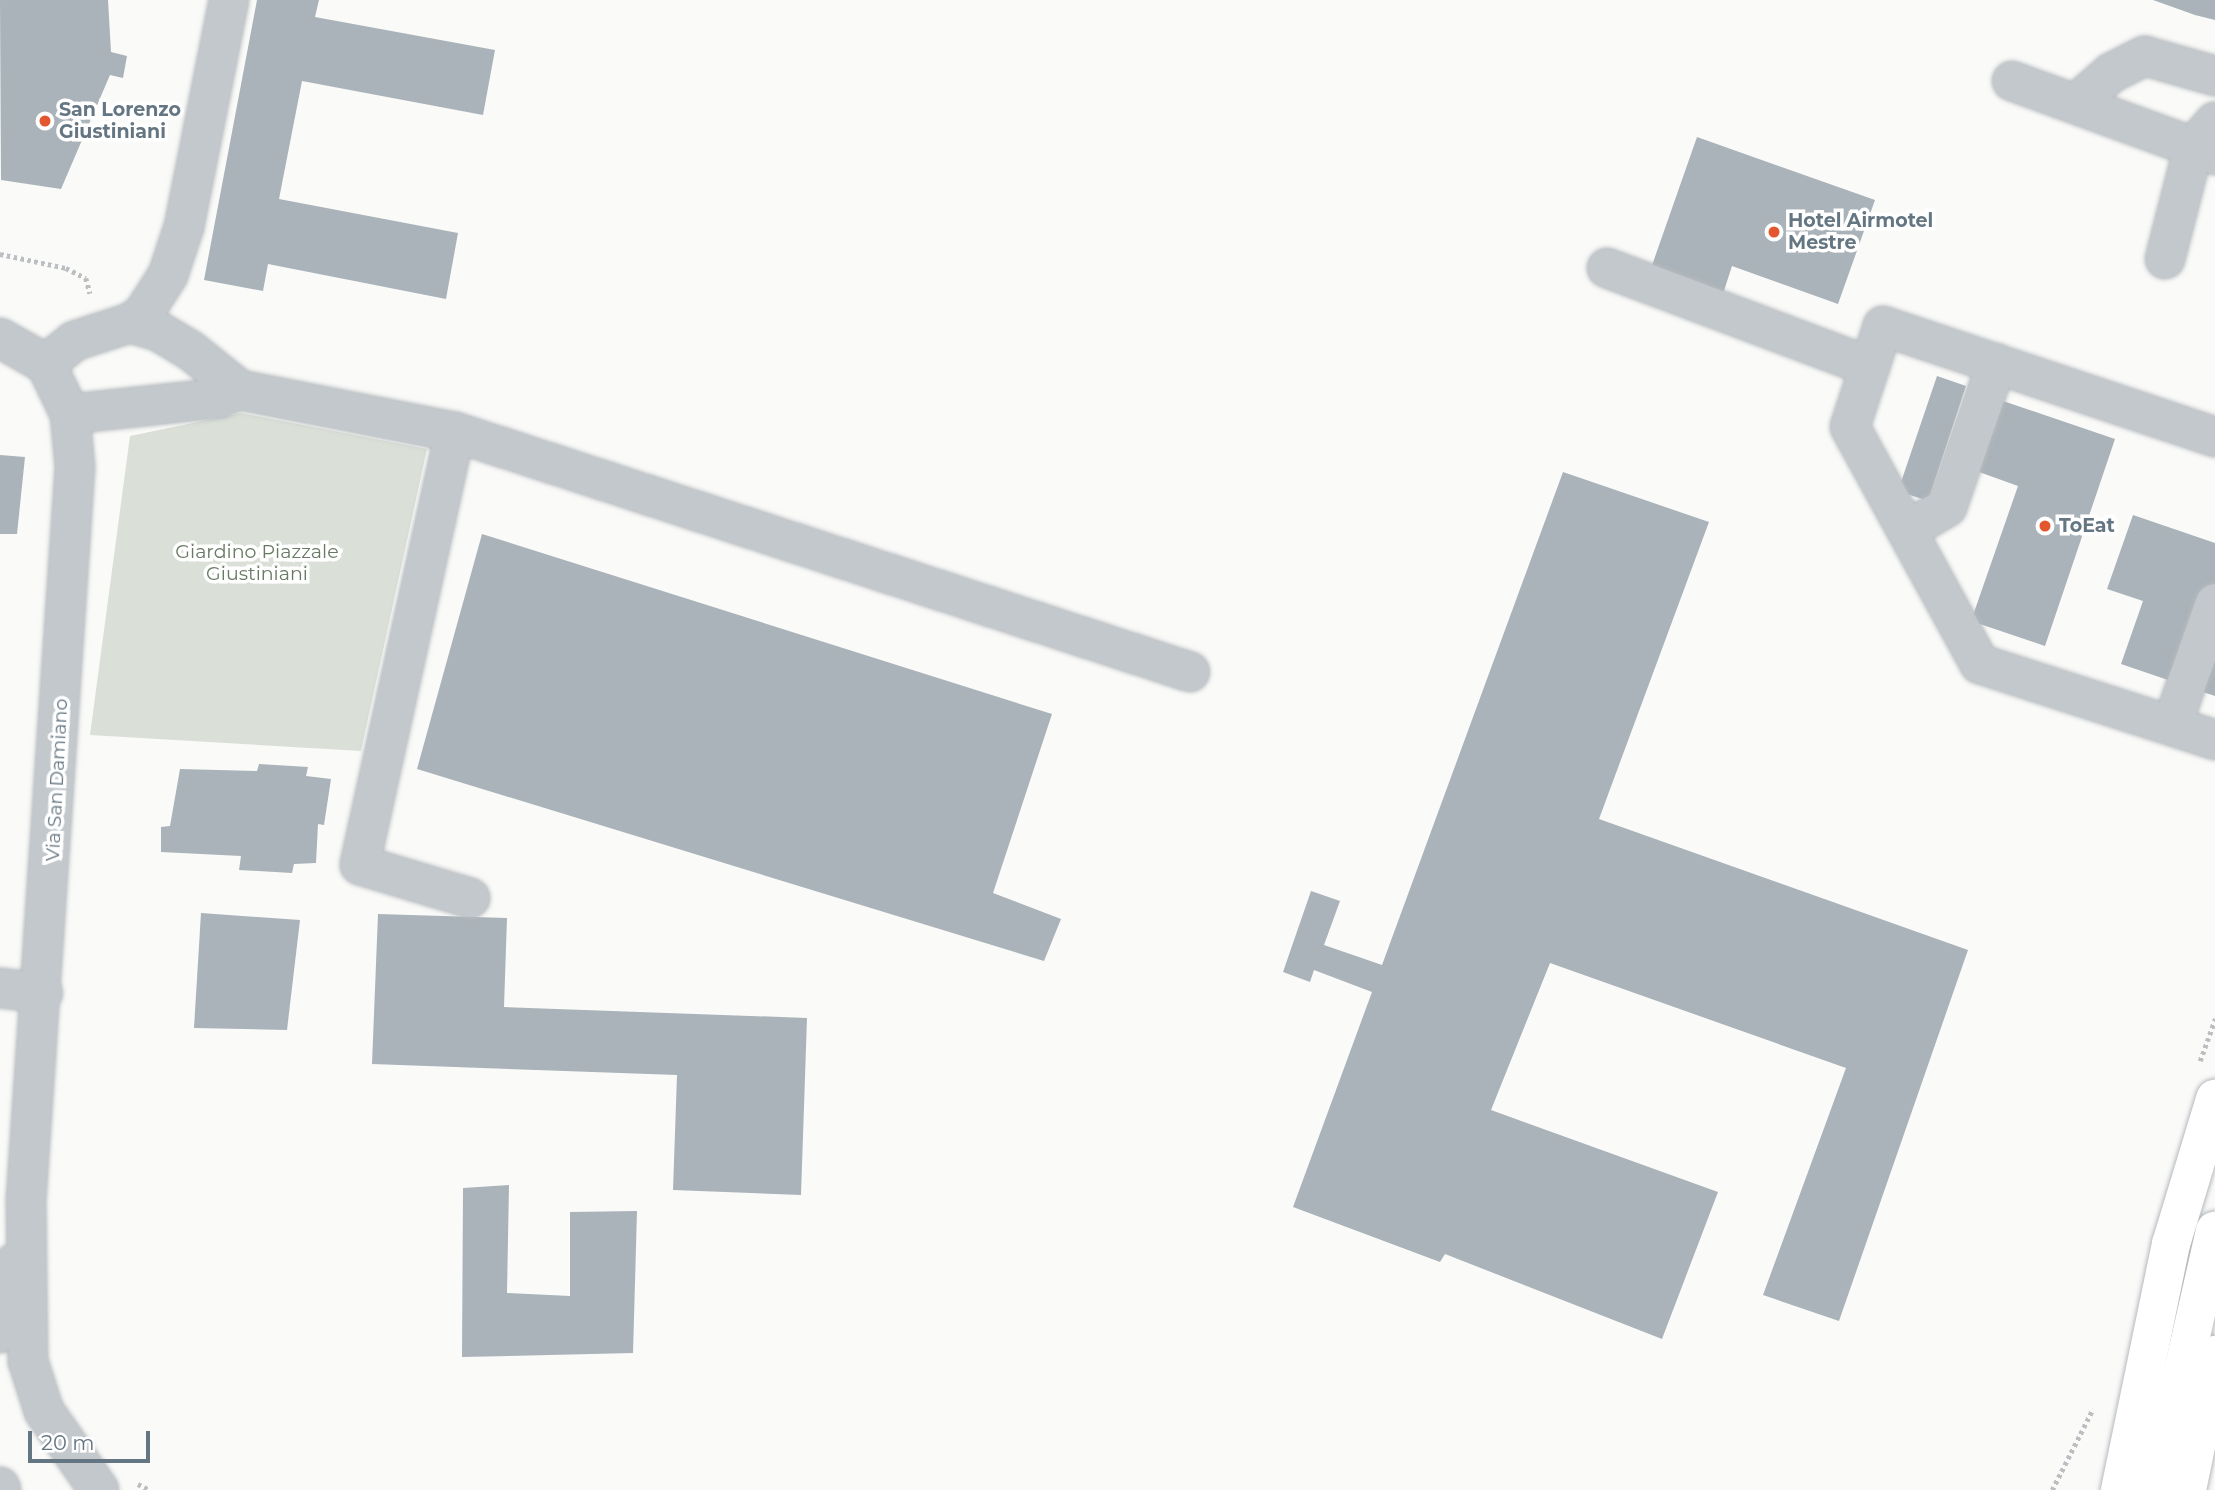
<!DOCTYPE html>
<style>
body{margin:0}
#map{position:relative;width:2215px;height:1490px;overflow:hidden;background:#fafaf8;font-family:Montserrat,sans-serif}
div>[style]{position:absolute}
.green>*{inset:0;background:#dadfd7}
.building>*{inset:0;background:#aab3b9}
.path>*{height:4.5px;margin-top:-2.25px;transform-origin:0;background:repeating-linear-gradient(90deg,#bbbfc2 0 3.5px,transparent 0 7px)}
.roads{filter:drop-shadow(0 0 2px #b5babe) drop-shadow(0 0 2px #b5babe)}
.minor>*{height:38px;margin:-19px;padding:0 19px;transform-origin:19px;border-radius:19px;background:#c3c8cc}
.major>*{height:38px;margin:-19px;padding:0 19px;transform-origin:19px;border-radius:19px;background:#fff}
.dots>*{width:19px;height:19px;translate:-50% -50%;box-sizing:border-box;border:4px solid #fff;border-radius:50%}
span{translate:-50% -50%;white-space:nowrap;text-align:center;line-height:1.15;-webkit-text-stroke:7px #fff;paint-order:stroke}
.poi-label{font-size:19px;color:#657683;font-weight:700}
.left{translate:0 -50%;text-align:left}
.park-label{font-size:19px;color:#687a64}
.street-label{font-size:19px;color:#657683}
.scale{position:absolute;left:28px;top:1431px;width:122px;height:32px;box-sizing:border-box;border:4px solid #657683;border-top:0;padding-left:9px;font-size:21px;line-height:24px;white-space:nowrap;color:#657683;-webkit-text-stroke:5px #fff;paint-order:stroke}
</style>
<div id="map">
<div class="green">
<div style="clip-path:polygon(241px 413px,427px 449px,361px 751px,90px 735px,130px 436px)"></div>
</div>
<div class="building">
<div style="clip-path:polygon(0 0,108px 0,111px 52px,127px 56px,123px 78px,110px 75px,61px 189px,1px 180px)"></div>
<div style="clip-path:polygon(257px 0,319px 0,315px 17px,495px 50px,483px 115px,302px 81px,279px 199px,458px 233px,446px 299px,268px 264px,263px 291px,204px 280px)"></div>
<div style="clip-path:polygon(2153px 0,2215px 0,2215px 20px,2195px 15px)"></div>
<div style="clip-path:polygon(1697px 137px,1875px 200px,1838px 304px,1732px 266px,1722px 297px,1650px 271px)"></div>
<div style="clip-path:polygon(1937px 376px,1966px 386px,1928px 501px,1898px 491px)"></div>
<div style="clip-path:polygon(2003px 401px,2115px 439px,2045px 646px,1971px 621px,2018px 486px,1979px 472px)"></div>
<div style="clip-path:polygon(0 455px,25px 457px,17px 534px,0 534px)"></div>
<div style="clip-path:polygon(1563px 472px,1709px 522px,1599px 819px,1968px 950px,1839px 1321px,1763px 1295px,1846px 1068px,1550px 963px,1491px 1110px,1718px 1192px,1662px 1339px,1445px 1254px,1440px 1262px,1293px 1207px,1372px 992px,1314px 970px,1310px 982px,1283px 972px,1311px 891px,1340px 901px,1324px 945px,1382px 965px)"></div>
<div style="clip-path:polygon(2133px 515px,2215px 543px,2215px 696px,2121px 664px,2143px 601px,2107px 589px)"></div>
<div style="clip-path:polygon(482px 534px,1052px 714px,993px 893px,1061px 919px,1044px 961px,417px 769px)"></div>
<div style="clip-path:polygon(259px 764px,308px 767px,306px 776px,331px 779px,324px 825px,318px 824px,316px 863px,294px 864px,292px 873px,239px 870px,241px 856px,161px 852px,161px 827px,170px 826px,180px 769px,257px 771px)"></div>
<div style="clip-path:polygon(201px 913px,300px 920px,287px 1030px,194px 1028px)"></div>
<div style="clip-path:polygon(378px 914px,507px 918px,504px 1007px,807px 1018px,801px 1195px,673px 1190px,677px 1075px,372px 1064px)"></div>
<div style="clip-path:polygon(509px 1185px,507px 1293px,570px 1296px,570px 1212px,637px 1211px,633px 1353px,462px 1357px,463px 1188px)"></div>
</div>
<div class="path">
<div style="left:0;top:254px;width:67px;rotate:12deg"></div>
<div style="left:66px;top:268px;width:22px;rotate:27deg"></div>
<div style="left:86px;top:278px;width:16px;rotate:75deg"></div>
<div style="left:2200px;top:1061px;width:45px;rotate:-70.3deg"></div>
<div style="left:138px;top:1484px;width:13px;rotate:27deg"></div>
<div style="left:2052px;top:1490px;width:91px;rotate:-63.2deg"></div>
</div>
<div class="roads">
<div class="minor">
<div style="left:2012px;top:81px;width:216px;rotate:20deg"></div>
<div style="left:2079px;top:101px;width:43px;rotate:-41.2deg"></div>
<div style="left:2111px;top:73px;width:38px;rotate:-27deg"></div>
<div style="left:2145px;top:56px;width:73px;rotate:15.9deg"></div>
<div style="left:2165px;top:259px;width:117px;rotate:-75.6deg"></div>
<div style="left:2194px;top:146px;width:32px;rotate:-49deg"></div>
<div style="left:1607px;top:268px;width:281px;rotate:20.6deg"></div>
<div style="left:130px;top:323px;width:16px;rotate:-35deg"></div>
<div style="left:143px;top:314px;width:46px;rotate:-57.3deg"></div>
<div style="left:168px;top:275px;width:51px;rotate:-71.6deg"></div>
<div style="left:184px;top:227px;width:231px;rotate:-78.8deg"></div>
<div style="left:0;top:338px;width:53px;rotate:29.5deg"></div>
<div style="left:46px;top:364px;width:55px;rotate:64.4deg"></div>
<div style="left:70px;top:414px;width:53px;rotate:84.6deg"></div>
<div style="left:75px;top:467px;width:735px;rotate:93.82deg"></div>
<div style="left:26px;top:1200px;width:161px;rotate:89.3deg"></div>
<div style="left:28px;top:1361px;width:52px;rotate:72.3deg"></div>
<div style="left:44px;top:1411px;width:96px;rotate:55.2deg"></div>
<div style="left:46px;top:364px;width:36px;rotate:-39deg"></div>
<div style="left:74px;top:341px;width:59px;rotate:-17.8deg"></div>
<div style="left:130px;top:323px;width:29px;rotate:16deg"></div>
<div style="left:158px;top:331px;width:37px;rotate:31deg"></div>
<div style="left:190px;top:350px;width:64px;rotate:38.7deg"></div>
<div style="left:240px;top:390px;width:219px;rotate:11.1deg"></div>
<div style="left:455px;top:432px;width:773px;rotate:18.08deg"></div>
<div style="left:70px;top:414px;width:150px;rotate:-6.1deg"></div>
<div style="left:219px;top:398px;width:22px;rotate:-21deg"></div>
<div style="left:455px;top:432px;width:443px;rotate:102.4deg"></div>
<div style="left:360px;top:865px;width:115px;rotate:16.7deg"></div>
<div style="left:2215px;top:437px;width:350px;rotate:-161.5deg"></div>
<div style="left:1883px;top:326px;width:106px;rotate:108.1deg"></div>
<div style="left:1850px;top:427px;width:270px;rotate:61.3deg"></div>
<div style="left:1980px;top:664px;width:247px;rotate:17.9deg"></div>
<div style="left:1908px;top:530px;width:45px;rotate:-30.5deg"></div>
<div style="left:1947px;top:507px;width:152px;rotate:-70.9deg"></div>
<div style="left:2172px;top:725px;width:129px;rotate:-70.6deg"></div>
<div style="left:0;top:988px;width:43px;rotate:6.6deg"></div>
<div style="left:0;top:1333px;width:70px;rotate:-79.3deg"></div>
<div style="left:0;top:1487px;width:3px;rotate:72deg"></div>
</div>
<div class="major">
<div style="left:2120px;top:1490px;width:251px;rotate:-78.3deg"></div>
<div style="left:2171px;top:1244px;width:152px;rotate:-73.1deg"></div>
<div style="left:2156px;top:1490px;width:266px;rotate:-77.2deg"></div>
<div style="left:2187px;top:1490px;width:138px;rotate:-78.3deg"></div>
</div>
</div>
<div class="dots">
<div style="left:45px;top:121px;background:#e4572e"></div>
<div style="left:1774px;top:232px;background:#e4572e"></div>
<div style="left:2045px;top:526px;background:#e4572e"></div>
</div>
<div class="poi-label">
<span class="left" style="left:59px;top:121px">San Lorenzo<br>Giustiniani</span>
<span class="left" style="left:1788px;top:232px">Hotel Airmotel<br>Mestre</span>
<span class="left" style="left:2059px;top:526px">ToEat</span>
</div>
<div class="park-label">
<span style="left:257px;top:563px">Giardino Piazzale<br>Giustiniani</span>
</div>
<div class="street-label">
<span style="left:57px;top:780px;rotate:-87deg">Via San Damiano</span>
</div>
<div class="scale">20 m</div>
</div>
